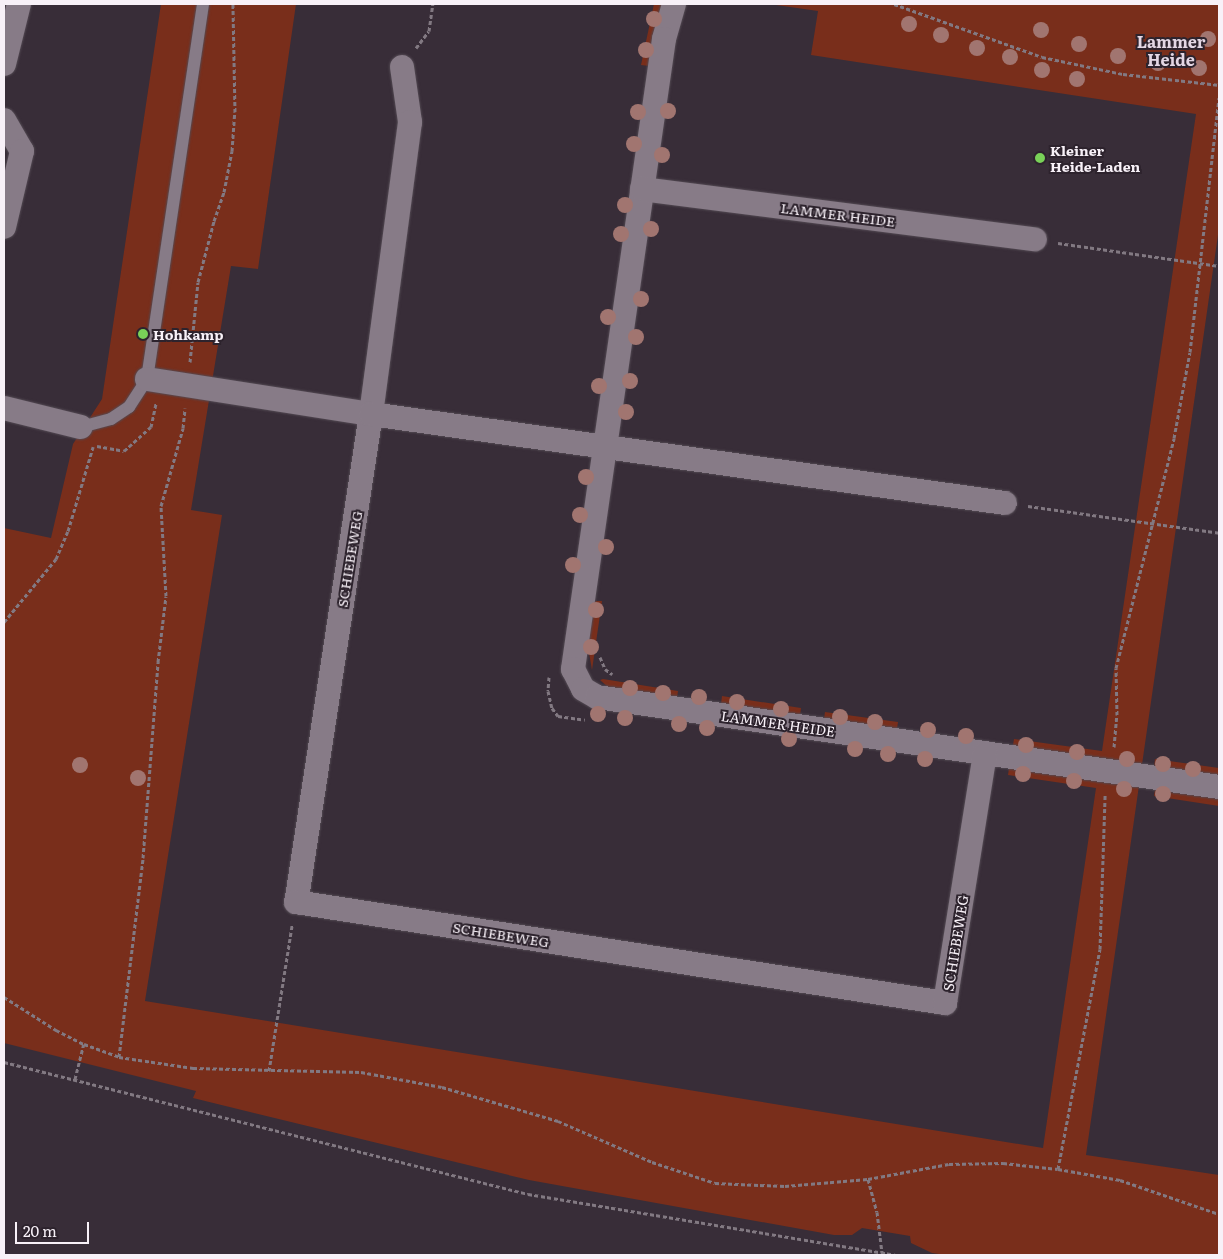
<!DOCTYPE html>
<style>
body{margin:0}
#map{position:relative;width:1223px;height:1259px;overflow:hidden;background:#382d38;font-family:Literata,serif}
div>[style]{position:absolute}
.green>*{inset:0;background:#792e1b}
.path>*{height:3px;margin-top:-1.5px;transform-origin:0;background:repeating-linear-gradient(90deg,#827982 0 4px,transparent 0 6.5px)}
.roads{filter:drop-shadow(0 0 1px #534a53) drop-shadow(0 0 1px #534a53)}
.lane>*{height:12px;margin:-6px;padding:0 6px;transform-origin:6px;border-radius:6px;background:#877b87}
.street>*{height:24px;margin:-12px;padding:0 12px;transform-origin:12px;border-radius:12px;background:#877b87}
.trees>*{width:16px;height:16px;margin:-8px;border-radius:50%;background:#a17570}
.dots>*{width:14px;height:14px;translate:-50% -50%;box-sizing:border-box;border:2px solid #2d232d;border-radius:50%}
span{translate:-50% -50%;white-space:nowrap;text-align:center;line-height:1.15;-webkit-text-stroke:4px #2d232d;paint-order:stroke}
.poi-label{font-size:14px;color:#f8f1f8;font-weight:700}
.left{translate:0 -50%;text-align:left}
.street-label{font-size:14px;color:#f8f1f8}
.quarter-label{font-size:16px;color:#e4d7e4;font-weight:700}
.frame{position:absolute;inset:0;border:5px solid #f8f1f8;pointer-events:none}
.scale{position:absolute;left:15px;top:1222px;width:74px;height:22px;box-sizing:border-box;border:2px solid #f8f1f8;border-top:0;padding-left:6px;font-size:15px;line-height:18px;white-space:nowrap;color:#f8f1f8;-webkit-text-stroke:4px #2d232d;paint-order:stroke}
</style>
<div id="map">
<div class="green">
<div style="clip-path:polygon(161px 4px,296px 4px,258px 269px,231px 266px,191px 510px,222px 515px,145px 1001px,1043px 1148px,1096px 788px,1008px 775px,1009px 768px,1014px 739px,1102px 751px,1196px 114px,811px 55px,818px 11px,769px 4px,1219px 4px,1219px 228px,1086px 1155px,1219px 1175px,1219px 1255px,946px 1255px,932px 1253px,911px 1243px,910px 1236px,862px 1228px,852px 1235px,834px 1235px,529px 1180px,193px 1098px,196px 1091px,4px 1043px,4px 528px,51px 538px,73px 444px,102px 399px)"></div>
<div style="clip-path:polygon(654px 4px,662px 4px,649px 66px,641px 65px)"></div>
<div style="clip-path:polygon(594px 601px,602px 601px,592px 670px,588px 647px)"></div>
<div style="clip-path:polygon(603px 679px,678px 691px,677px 698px,609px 688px,600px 680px)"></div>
<div style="clip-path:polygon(722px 696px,801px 708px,800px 716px,721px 704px)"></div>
<div style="clip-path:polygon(825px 712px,898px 722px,897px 729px,824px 719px)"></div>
<div style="clip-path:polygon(1155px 759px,1219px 768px,1219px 777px,1154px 767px)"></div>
<div style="clip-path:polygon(1155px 789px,1219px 798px,1219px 806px,1154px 796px)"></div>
</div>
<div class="path">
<div style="left:894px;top:4px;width:157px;rotate:19.7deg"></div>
<div style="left:1042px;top:57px;width:83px;rotate:11.9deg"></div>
<div style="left:1123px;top:74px;width:97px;rotate:6.5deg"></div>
<div style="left:416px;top:48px;width:21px;rotate:-53deg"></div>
<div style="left:429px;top:31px;width:27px;rotate:-82deg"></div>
<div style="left:1058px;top:243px;width:163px;rotate:8.1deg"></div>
<div style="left:190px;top:362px;width:80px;rotate:-84.3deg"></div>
<div style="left:198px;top:282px;width:63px;rotate:-75.3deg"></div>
<div style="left:214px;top:221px;width:31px;rotate:-71deg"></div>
<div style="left:224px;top:192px;width:42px;rotate:-79deg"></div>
<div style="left:232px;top:151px;width:39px;rotate:-86deg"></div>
<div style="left:235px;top:112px;width:108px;rotate:-91.1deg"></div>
<div style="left:97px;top:446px;width:27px;rotate:10deg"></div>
<div style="left:124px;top:451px;width:36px;rotate:-42deg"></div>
<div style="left:151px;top:427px;width:25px;rotate:-78deg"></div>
<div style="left:1028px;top:506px;width:193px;rotate:8deg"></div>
<div style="left:4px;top:622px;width:82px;rotate:-50.5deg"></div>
<div style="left:56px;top:559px;width:30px;rotate:-67deg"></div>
<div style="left:68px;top:531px;width:88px;rotate:-73.4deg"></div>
<div style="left:600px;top:657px;width:13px;rotate:67deg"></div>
<div style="left:605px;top:669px;width:9px;rotate:36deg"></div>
<div style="left:549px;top:677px;width:14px;rotate:94deg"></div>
<div style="left:548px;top:691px;width:17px;rotate:77deg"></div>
<div style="left:552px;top:708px;width:10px;rotate:53deg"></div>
<div style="left:558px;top:716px;width:27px;rotate:8deg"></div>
<div style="left:1114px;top:747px;width:32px;rotate:-85deg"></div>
<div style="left:1117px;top:715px;width:47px;rotate:-91.2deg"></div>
<div style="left:1116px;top:668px;width:237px;rotate:-75.8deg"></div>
<div style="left:1174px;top:438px;width:87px;rotate:-79.5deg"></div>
<div style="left:1190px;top:352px;width:256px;rotate:-83.5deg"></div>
<div style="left:4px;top:997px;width:62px;rotate:32.4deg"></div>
<div style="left:56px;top:1030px;width:31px;rotate:27deg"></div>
<div style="left:84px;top:1044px;width:37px;rotate:20deg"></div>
<div style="left:119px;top:1057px;width:75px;rotate:8.5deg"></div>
<div style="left:193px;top:1068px;width:168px;rotate:1.4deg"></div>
<div style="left:361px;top:1072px;width:82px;rotate:10.5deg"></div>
<div style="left:442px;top:1087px;width:121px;rotate:16.3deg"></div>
<div style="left:558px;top:1121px;width:103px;rotate:23.6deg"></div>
<div style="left:652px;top:1162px;width:66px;rotate:18.4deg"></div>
<div style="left:715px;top:1183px;width:70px;rotate:2.5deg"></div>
<div style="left:785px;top:1186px;width:83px;rotate:-4.8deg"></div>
<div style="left:868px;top:1179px;width:82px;rotate:-10.5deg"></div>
<div style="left:949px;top:1164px;width:54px;rotate:-1.1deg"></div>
<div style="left:1003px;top:1163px;width:55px;rotate:6.2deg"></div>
<div style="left:1058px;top:1169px;width:63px;rotate:10.1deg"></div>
<div style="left:1120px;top:1180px;width:105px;rotate:19deg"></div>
<div style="left:119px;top:1057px;width:200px;rotate:-83.1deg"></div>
<div style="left:143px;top:858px;width:197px;rotate:-85.6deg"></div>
<div style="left:158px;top:662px;width:66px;rotate:-83.1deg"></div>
<div style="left:166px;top:596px;width:90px;rotate:-93.2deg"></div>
<div style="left:161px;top:506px;width:81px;rotate:-74.2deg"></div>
<div style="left:183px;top:428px;width:20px;rotate:-84deg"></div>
<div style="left:4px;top:1062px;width:540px;rotate:14.14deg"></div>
<div style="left:528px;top:1194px;width:372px;rotate:9.4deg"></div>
<div style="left:269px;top:1071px;width:148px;rotate:-81deg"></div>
<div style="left:75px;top:1079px;width:36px;rotate:-76deg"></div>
<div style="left:1058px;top:1169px;width:224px;rotate:-79.2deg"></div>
<div style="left:1100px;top:949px;width:154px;rotate:-88.1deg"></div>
<div style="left:868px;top:1179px;width:34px;rotate:75deg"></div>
<div style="left:877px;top:1212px;width:41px;rotate:83deg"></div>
</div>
<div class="roads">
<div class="lane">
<div style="left:81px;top:427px;width:31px;rotate:-15deg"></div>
<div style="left:111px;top:419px;width:22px;rotate:-34deg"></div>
<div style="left:129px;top:407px;width:33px;rotate:-57deg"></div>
<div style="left:147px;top:379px;width:379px;rotate:-81.5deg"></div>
</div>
<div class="street">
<div style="left:674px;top:4px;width:36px;rotate:106deg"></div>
<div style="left:664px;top:39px;width:637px;rotate:98.22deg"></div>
<div style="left:573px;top:669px;width:22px;rotate:63deg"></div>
<div style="left:583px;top:689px;width:16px;rotate:30deg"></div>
<div style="left:597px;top:697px;width:628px;rotate:8.23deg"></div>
<div style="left:4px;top:64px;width:62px;rotate:-76deg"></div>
<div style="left:402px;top:67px;width:56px;rotate:81.7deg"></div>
<div style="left:410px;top:122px;width:295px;rotate:97.6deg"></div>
<div style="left:371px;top:414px;width:494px;rotate:98.7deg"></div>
<div style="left:296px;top:902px;width:657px;rotate:8.85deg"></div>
<div style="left:945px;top:1003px;width:253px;rotate:-80.9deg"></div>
<div style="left:4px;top:120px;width:36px;rotate:60deg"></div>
<div style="left:22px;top:151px;width:78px;rotate:103.3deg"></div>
<div style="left:642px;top:189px;width:396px;rotate:7.3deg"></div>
<div style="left:147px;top:379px;width:227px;rotate:8.9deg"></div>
<div style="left:371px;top:414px;width:640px;rotate:7.99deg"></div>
<div style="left:4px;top:408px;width:79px;rotate:13.9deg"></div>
</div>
</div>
<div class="trees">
<div style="left:654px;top:19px"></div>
<div style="left:909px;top:24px"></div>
<div style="left:1041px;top:30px"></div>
<div style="left:941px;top:35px"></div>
<div style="left:1208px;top:39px"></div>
<div style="left:1079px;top:44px"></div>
<div style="left:977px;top:48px"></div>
<div style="left:646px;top:50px"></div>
<div style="left:1118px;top:56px"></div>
<div style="left:1010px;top:57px"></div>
<div style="left:1158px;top:63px"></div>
<div style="left:1199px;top:68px"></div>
<div style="left:1042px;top:70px"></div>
<div style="left:1077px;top:79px"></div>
<div style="left:668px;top:111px"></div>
<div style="left:638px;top:112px"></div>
<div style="left:634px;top:144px"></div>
<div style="left:662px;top:155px"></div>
<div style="left:625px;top:205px"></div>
<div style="left:651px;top:229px"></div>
<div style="left:621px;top:234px"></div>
<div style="left:641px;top:299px"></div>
<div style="left:608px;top:317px"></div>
<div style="left:636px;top:337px"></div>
<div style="left:630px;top:381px"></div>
<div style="left:599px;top:386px"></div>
<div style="left:626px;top:412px"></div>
<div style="left:586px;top:477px"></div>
<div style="left:580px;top:515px"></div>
<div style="left:606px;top:547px"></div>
<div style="left:573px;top:565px"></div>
<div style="left:596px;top:610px"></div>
<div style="left:591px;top:647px"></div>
<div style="left:630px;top:688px"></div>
<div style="left:663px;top:693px"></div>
<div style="left:699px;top:697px"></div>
<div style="left:737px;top:702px"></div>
<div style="left:781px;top:709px"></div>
<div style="left:598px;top:714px"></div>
<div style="left:840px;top:717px"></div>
<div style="left:625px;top:718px"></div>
<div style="left:875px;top:722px"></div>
<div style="left:679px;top:724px"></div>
<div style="left:707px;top:728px"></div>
<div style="left:928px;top:730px"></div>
<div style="left:966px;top:736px"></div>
<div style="left:789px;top:739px"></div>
<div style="left:1026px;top:745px"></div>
<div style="left:855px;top:749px"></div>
<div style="left:1077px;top:752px"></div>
<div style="left:888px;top:754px"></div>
<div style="left:925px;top:759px"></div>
<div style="left:1127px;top:759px"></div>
<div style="left:1163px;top:764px"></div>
<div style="left:80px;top:765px"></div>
<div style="left:1193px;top:769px"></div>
<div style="left:1023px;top:774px"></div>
<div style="left:138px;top:778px"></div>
<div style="left:1074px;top:781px"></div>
<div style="left:1124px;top:789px"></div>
<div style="left:1163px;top:794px"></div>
</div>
<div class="dots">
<div style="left:1040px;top:158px;background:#79d158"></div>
<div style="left:143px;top:334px;background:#79d158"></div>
</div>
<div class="poi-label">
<span class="left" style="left:1050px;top:158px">Kleiner<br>Heide-Laden</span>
<span class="left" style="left:153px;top:334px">Hohkamp</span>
</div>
<div class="street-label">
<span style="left:838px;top:214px;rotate:7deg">LAMMER HEIDE</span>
<span style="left:349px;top:559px;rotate:-81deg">SCHIEBEWEG</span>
<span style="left:778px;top:723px;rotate:8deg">LAMMER HEIDE</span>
<span style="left:501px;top:934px;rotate:9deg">SCHIEBEWEG</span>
<span style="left:955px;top:943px;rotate:-81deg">SCHIEBEWEG</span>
</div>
<div class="quarter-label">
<span style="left:1171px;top:50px">Lammer<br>Heide</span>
</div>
<div class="frame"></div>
<div class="scale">20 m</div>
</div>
